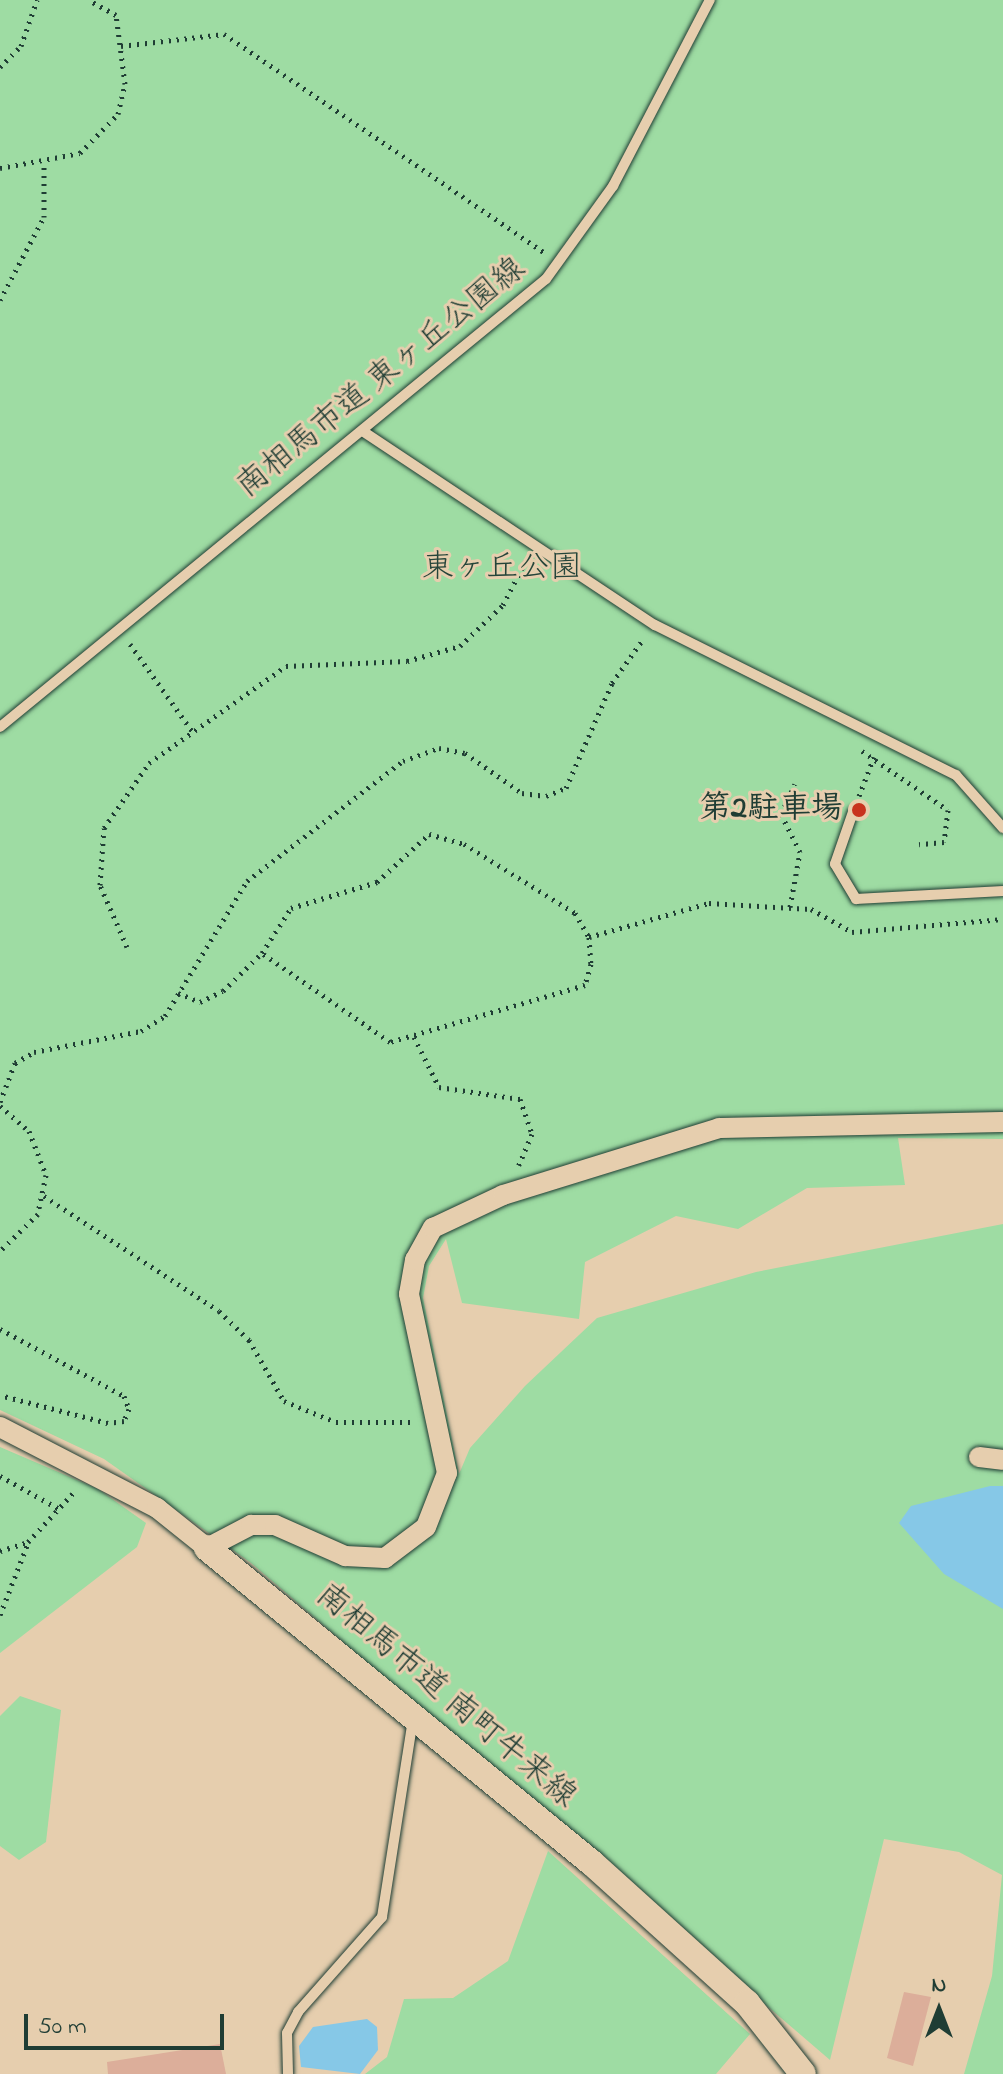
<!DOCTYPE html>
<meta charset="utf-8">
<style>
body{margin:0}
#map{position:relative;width:1003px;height:2074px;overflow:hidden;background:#e6ceae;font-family:"Indie Flower","Klee One",sans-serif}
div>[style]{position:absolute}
.green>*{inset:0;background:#9edca3}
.water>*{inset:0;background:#86c8e7}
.building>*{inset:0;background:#dcae9a}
.path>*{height:5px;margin-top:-2.5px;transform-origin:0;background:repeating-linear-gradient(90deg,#1f3d34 0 2px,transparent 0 8px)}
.roads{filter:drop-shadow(0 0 2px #1f3d34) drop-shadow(0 0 2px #1f3d34)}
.service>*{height:10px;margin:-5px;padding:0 5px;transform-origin:5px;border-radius:5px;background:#e6ceae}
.minor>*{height:20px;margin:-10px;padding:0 10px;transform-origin:10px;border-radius:10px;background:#e6ceae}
.tertiary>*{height:26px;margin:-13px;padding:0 13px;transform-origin:13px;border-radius:13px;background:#e6ceae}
.dots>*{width:22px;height:22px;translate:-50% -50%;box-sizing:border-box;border:4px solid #e6ceae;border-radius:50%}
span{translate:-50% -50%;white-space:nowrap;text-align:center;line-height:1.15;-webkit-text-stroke:6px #e6ceae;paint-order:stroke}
.street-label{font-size:32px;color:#1f3d34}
.park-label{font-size:32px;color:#25453a}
.poi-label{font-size:32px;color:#1f3d34;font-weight:700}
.right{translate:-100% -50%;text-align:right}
.north{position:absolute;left:899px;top:1970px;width:80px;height:80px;-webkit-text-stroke:6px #e6ceae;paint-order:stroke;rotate:0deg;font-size:22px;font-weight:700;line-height:32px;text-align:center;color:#1f3d34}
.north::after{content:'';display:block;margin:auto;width:28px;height:36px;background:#1f3d34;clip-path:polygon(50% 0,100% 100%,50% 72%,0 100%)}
.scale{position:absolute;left:24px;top:2014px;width:200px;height:36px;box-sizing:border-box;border:4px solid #1f3d34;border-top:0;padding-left:10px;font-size:24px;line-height:28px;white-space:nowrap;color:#1f3d34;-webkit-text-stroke:6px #e6ceae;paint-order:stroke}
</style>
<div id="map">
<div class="green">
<div style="clip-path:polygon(0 0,1003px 0,1003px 1139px,898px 1138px,905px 1185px,807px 1188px,738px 1229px,676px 1216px,585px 1262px,579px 1319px,462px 1303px,446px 1239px,429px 1266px,423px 1298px,459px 1474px,470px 1448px,525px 1386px,597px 1318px,756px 1272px,1003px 1224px,1003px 2074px,964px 2074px,992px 1976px,1002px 1875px,959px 1852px,884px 1839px,830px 2060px,251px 1563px,104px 1459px,0 1410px)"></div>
<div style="clip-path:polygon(0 1447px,98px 1489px,146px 1523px,137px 1547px,0 1653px)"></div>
<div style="clip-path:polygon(20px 1696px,61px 1710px,46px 1842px,19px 1860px,0 1846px,0 1716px)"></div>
<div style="clip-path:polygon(548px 1851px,750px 2034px,716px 2074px,365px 2074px,387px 2057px,404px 1999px,453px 1998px,508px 1961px)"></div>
</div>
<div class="water">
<div style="clip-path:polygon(990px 1486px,1003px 1486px,1003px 1609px,944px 1574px,899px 1523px,911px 1506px)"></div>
<div style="clip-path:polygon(367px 2019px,377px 2027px,378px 2050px,360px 2074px,301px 2067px,299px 2046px,313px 2027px)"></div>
</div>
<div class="building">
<div style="clip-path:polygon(904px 1992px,931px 1997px,913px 2066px,887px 2058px)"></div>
<div style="clip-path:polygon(220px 2044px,226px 2074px,108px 2074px,107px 2062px)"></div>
</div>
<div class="path">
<div style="left:121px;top:46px;width:104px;rotate:-6.6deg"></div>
<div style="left:224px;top:34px;width:387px;rotate:34.3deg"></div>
<div style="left:0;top:67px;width:30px;rotate:-45deg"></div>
<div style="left:21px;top:46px;width:49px;rotate:-70.8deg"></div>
<div style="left:0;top:168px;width:81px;rotate:-10.6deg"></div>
<div style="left:80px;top:153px;width:54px;rotate:-45.7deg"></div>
<div style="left:118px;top:114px;width:31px;rotate:-77deg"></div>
<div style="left:125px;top:84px;width:70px;rotate:-97.4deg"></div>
<div style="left:116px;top:15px;width:31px;rotate:-151deg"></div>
<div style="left:0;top:300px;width:94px;rotate:-62.1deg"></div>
<div style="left:44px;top:217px;width:53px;rotate:-90deg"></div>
<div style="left:130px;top:644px;width:107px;rotate:54.5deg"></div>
<div style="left:862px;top:751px;width:104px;rotate:34.5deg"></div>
<div style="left:948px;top:810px;width:32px;rotate:97deg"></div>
<div style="left:944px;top:842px;width:25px;rotate:175deg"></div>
<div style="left:859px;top:796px;width:42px;rotate:-69deg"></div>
<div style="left:790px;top:907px;width:56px;rotate:-79.7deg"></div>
<div style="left:800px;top:852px;width:42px;rotate:-116.6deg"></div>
<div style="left:781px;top:814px;width:33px;rotate:-65deg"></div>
<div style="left:589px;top:937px;width:125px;rotate:-15.8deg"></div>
<div style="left:709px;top:903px;width:102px;rotate:3.4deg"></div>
<div style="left:811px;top:909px;width:47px;rotate:29.3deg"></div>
<div style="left:852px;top:932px;width:152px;rotate:-4.9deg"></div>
<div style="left:127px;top:947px;width:68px;rotate:-113.5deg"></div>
<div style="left:100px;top:885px;width:57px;rotate:-86deg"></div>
<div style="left:104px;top:828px;width:79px;rotate:-55.3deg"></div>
<div style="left:149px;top:763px;width:168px;rotate:-35.3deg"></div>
<div style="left:286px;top:666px;width:121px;rotate:-2.4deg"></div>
<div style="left:407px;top:661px;width:55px;rotate:-15.8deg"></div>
<div style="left:460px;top:646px;width:59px;rotate:-43.6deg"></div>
<div style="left:503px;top:605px;width:53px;rotate:-62.9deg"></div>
<div style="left:178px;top:993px;width:24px;rotate:22deg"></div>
<div style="left:200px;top:1002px;width:25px;rotate:-26deg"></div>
<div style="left:223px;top:991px;width:54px;rotate:-44.3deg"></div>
<div style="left:262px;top:953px;width:54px;rotate:-57.2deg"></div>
<div style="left:291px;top:908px;width:90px;rotate:-16.8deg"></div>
<div style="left:377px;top:882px;width:71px;rotate:-42.7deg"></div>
<div style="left:429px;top:834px;width:36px;rotate:16deg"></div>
<div style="left:464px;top:844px;width:131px;rotate:31.9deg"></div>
<div style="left:575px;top:913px;width:28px;rotate:60deg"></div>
<div style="left:589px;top:937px;width:27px;rotate:86deg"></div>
<div style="left:591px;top:964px;width:22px;rotate:106deg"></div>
<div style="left:585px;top:985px;width:203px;rotate:163.7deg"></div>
<div style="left:390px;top:1042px;width:156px;rotate:-145.2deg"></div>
<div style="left:414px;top:1037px;width:56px;rotate:63.4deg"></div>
<div style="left:439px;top:1087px;width:82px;rotate:8.4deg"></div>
<div style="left:520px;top:1099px;width:37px;rotate:71deg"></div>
<div style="left:532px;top:1134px;width:34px;rotate:113deg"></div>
<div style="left:0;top:1102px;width:42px;rotate:-69deg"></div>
<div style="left:15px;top:1063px;width:22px;rotate:-30deg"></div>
<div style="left:34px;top:1052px;width:109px;rotate:-11.1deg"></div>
<div style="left:141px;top:1031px;width:28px;rotate:-32deg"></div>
<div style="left:165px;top:1016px;width:158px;rotate:-58.7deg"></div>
<div style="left:247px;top:881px;width:197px;rotate:-37.6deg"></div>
<div style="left:403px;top:761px;width:38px;rotate:-20deg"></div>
<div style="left:439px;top:748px;width:26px;rotate:11deg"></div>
<div style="left:465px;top:753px;width:70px;rotate:35.1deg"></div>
<div style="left:522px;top:793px;width:24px;rotate:7deg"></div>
<div style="left:546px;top:796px;width:22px;rotate:-22deg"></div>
<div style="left:566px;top:788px;width:115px;rotate:-66.3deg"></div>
<div style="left:612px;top:683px;width:55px;rotate:-54.6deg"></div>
<div style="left:0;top:1106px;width:38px;rotate:41deg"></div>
<div style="left:29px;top:1131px;width:47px;rotate:68.9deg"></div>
<div style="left:46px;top:1175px;width:40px;rotate:102deg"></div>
<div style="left:38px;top:1214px;width:53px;rotate:135.8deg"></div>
<div style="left:44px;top:1196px;width:209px;rotate:33.3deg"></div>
<div style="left:219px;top:1311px;width:42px;rotate:44deg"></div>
<div style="left:249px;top:1340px;width:70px;rotate:60.2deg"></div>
<div style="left:284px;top:1401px;width:56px;rotate:22deg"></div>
<div style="left:336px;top:1422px;width:77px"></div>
<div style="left:0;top:1329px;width:141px;rotate:28.4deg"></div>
<div style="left:124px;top:1396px;width:14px;rotate:69deg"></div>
<div style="left:129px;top:1409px;width:13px;rotate:113deg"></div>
<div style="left:124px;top:1421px;width:16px;rotate:173deg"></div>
<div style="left:108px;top:1423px;width:112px;rotate:-165.5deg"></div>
<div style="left:0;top:1476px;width:70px;rotate:29.1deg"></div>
<div style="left:0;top:1551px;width:29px;rotate:-18deg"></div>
<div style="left:28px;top:1542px;width:69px;rotate:-47.3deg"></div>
<div style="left:0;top:1615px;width:77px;rotate:-68.7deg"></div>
</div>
<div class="roads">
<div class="service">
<div style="left:364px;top:432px;width:349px;rotate:33.6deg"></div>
<div style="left:655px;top:625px;width:336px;rotate:26.5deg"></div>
<div style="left:956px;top:775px;width:71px;rotate:48.4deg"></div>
<div style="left:0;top:727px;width:706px;rotate:-39.37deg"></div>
<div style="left:546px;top:279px;width:115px;rotate:-54.2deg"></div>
<div style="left:613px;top:186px;width:210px;rotate:-62.5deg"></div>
<div style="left:853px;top:812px;width:55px;rotate:109.1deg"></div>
<div style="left:835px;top:864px;width:41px;rotate:59deg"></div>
<div style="left:856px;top:899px;width:147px;rotate:-3.1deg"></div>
<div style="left:288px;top:2074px;width:41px;rotate:-91.4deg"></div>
<div style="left:287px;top:2033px;width:24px;rotate:-62deg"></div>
<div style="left:298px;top:2012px;width:127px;rotate:-48.5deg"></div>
<div style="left:382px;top:1917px;width:201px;rotate:-81.1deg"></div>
</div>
<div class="minor">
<div style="left:0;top:1427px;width:177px;rotate:27.3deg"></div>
<div style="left:157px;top:1508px;width:64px;rotate:38.7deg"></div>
<div style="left:207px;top:1548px;width:50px;rotate:-27.6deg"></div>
<div style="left:251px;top:1525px;width:24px"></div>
<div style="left:275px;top:1525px;width:77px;rotate:23.9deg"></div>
<div style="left:345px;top:1556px;width:40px;rotate:2.9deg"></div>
<div style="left:385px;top:1558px;width:51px;rotate:-37.1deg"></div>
<div style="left:426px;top:1527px;width:58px;rotate:-68.7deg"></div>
<div style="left:447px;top:1473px;width:183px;rotate:-102deg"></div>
<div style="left:409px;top:1294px;width:35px;rotate:-80deg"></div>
<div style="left:415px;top:1260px;width:37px;rotate:-61deg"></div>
<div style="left:433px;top:1228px;width:77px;rotate:-25.2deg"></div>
<div style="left:503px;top:1195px;width:226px;rotate:-17.2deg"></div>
<div style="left:719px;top:1128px;width:284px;rotate:-1.2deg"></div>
<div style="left:979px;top:1457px;width:24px;rotate:7deg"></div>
</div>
<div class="tertiary">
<div style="left:207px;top:1548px;width:497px;rotate:39.3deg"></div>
<div style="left:592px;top:1863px;width:209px;rotate:42.1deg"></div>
<div style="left:747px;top:2003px;width:90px;rotate:51.7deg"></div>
</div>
</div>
<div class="dots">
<div style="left:859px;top:810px;background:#c8321e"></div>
</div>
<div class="street-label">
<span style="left:382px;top:379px;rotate:-39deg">南相馬市道 東ヶ丘公園線</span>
<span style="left:445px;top:1697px;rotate:40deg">南相馬市道 南町牛来線</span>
</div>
<div class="park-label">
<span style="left:502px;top:569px">東ヶ丘公園</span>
</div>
<div class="poi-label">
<span class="right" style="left:843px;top:810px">第2駐車場</span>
</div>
<div class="north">N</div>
<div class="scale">50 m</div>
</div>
